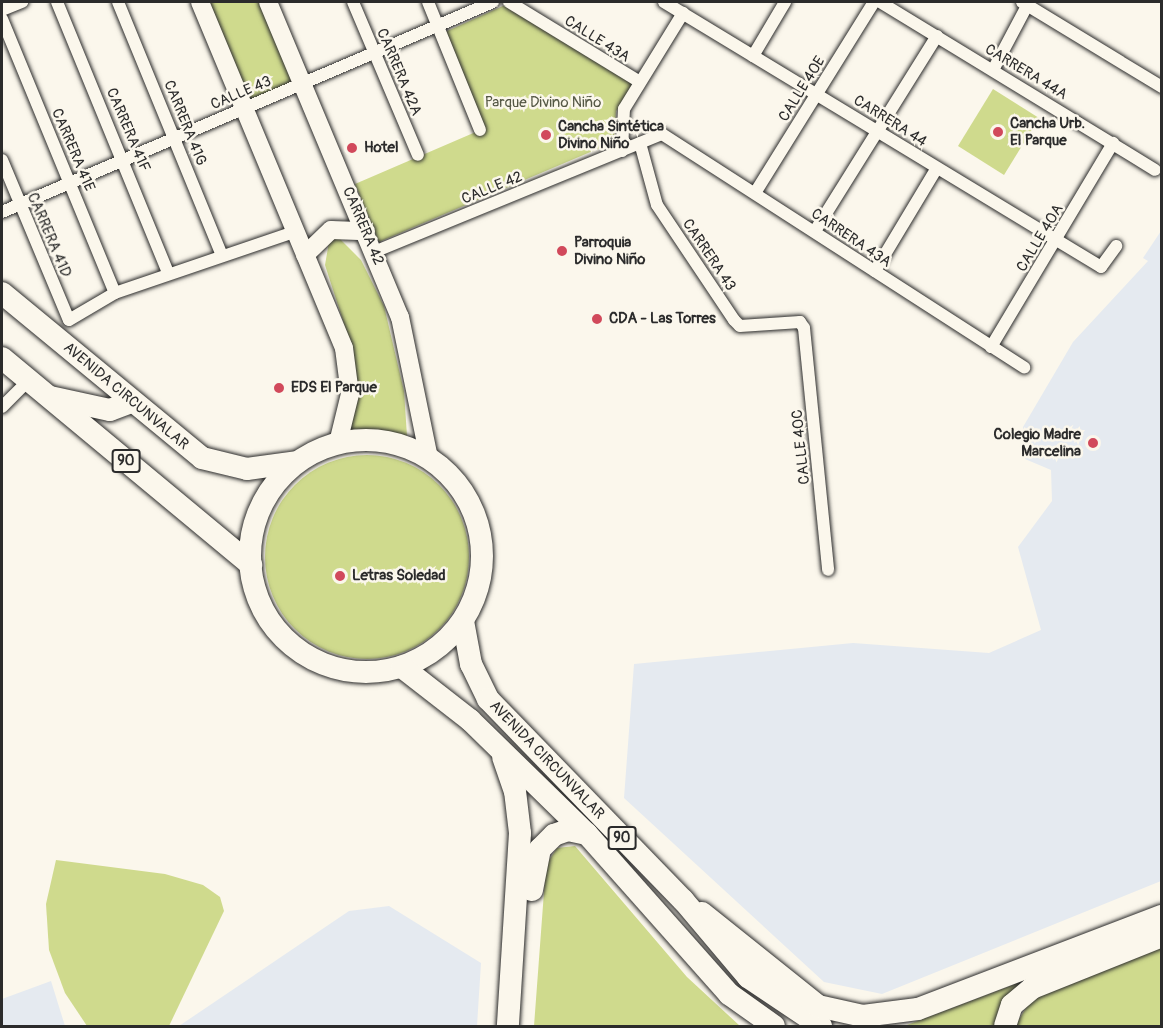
<!DOCTYPE html>
<meta charset="utf-8">
<style>
body{margin:0}
#map{position:relative;width:1163px;height:1028px;overflow:hidden;background:#fbf7ec;font-family:Pangolin,sans-serif}
div>[style]{position:absolute}
.built>*{inset:0;background:#e5eaf0}
.green>*{inset:0;background:#cfda8d}
.round{border-radius:50%}
.roads{filter:drop-shadow(0 0 2px #2b2b2b) drop-shadow(0 0 2px #2b2b2b)}
.street>*{height:12px;margin:-6px;padding:0 6px;transform-origin:6px;border-radius:6px;background:#fbf7ec}
.secondary>*{height:18px;margin:-9px;padding:0 9px;transform-origin:9px;border-radius:9px;background:#fbf7ec}
.highway>*{height:22px;margin:-11px;padding:0 11px;transform-origin:11px;border-radius:11px;background:#fbf7ec}
.highway>.ring{margin:-11px;padding:0;box-sizing:content-box;background:none;border:22px solid #fbf7ec;border-radius:50%}
.dots>*{width:16px;height:16px;translate:-50% -50%;box-sizing:border-box;border:3px solid #fbf7ec;border-radius:50%}
span{translate:-50% -50%;white-space:nowrap;text-align:center;line-height:1.15;-webkit-text-stroke:5px #fbf7ec;paint-order:stroke}
.shield-label span{padding:2px 4px;background:#fbf7ec;border:2px solid;border-radius:4px;-webkit-text-stroke-width:0}
.shield-label{font-size:14px;color:#2b2b2b;font-weight:700}
.street-label{font-size:15px;color:#2b2b2b}
.park-label{font-size:15px;color:#545744}
.poi-label{font-size:15px;color:#2b2b2b;font-weight:700}
.left{translate:0 -50%;text-align:left}
.right{translate:-100% -50%;text-align:right}
.frame{position:absolute;inset:0;border:3px solid #2b2b2b;pointer-events:none}
</style>
<div id="map">
<div class="built">
<div style="clip-path:polygon(1161px 231px,1161px 881px,882px 994px,824px 982px,624px 798px,634px 664px,853px 643px,989px 653px,1041px 630px,1018px 547px,1052px 501px,1051px 470px,1025px 459px,1023px 427px,1073px 342px,1148px 261px,1143px 258px)"></div>
<div style="clip-path:polygon(389px 906px,481px 963px,477px 1026px,179px 1026px,349px 911px)"></div>
<div style="clip-path:polygon(51px 981px,65px 1026px,2px 1026px,2px 999px)"></div>
</div>
<div class="green">
<div style="clip-path:polygon(200px 2px,268px 2px,302px 83px,243px 108px)"></div>
<div style="clip-path:polygon(505px 5px,637px 85px,616px 111px,614px 142px,379px 242px,355px 184px,485px 128px,445px 32px)"></div>
<div style="clip-path:polygon(993px 89px,1039px 118px,1004px 175px,958px 146px)"></div>
<div style="clip-path:polygon(338px 237px,361px 260px,384px 306px,404px 391px,407px 436px,350px 430px,354px 355px,325px 265px,329px 242px)"></div>
<div class="round" style="left:265px;top:455px;width:204px;height:204px"></div>
<div style="clip-path:polygon(575px 846px,687px 977px,740px 1026px,534px 1026px,546px 865px,557px 848px)"></div>
<div style="clip-path:polygon(56px 860px,165px 874px,203px 885px,220px 897px,224px 911px,169px 1026px,87px 1026px,65px 993px,49px 950px,46px 904px)"></div>
<div style="clip-path:polygon(1161px 945px,1161px 1026px,1015px 1026px,1032px 998px)"></div>
<div style="clip-path:polygon(1039px 975px,999px 1026px,881px 1026px,907px 1025px)"></div>
</div>
<div class="roads">
<div class="street">
<div style="left:57px;top:2px;width:293px;rotate:67.7deg"></div>
<div style="left:118px;top:2px;width:274px;rotate:67.7deg"></div>
<div style="left:353px;top:2px;width:166px;rotate:67deg"></div>
<div style="left:428px;top:2px;width:138px;rotate:67.9deg"></div>
<div style="left:509px;top:2px;width:153px;rotate:31.4deg"></div>
<div style="left:664px;top:2px;width:511px;rotate:31.23deg"></div>
<div style="left:1101px;top:267px;width:26px;rotate:-54deg"></div>
<div style="left:880px;top:2px;width:322px;rotate:31.4deg"></div>
<div style="left:1022px;top:2px;width:164px;rotate:31.3deg"></div>
<div style="left:2px;top:10px;width:22px;rotate:-22deg"></div>
<div style="left:2px;top:19px;width:296px;rotate:67.6deg"></div>
<div style="left:753px;top:56px;width:63px;rotate:-59.3deg"></div>
<div style="left:993px;top:70px;width:77px;rotate:-62.1deg"></div>
<div style="left:640px;top:143px;width:64px;rotate:74.7deg"></div>
<div style="left:657px;top:205px;width:138px;rotate:56.2deg"></div>
<div style="left:734px;top:320px;width:8px;rotate:45deg"></div>
<div style="left:740px;top:326px;width:60px;rotate:-3.8deg"></div>
<div style="left:800px;top:322px;width:7px;rotate:56deg"></div>
<div style="left:804px;top:328px;width:243px;rotate:84.3deg"></div>
<div style="left:622px;top:151px;width:42px;rotate:-87.3deg"></div>
<div style="left:624px;top:109px;width:113px;rotate:-58.4deg"></div>
<div style="left:2px;top:160px;width:173px;rotate:67.3deg"></div>
<div style="left:755px;top:193px;width:225px;rotate:-58.1deg"></div>
<div style="left:2px;top:212px;width:534px;rotate:-23.16deg"></div>
<div style="left:815px;top:231px;width:230px;rotate:-58deg"></div>
<div style="left:374px;top:252px;width:311px;rotate:-22.3deg"></div>
<div style="left:662px;top:134px;width:431px;rotate:32.8deg"></div>
<div style="left:875px;top:271px;width:120px;rotate:-59deg"></div>
<div style="left:69px;top:320px;width:53px;rotate:-30.4deg"></div>
<div style="left:115px;top:293px;width:192px;rotate:-18.8deg"></div>
<div style="left:991px;top:347px;width:238px;rotate:-59.1deg"></div>
<div style="left:2px;top:407px;width:38px;rotate:-45deg"></div>
</div>
<div class="secondary">
<div style="left:200px;top:2px;width:375px;rotate:67.4deg"></div>
<div style="left:344px;top:348px;width:46px;rotate:82.6deg"></div>
<div style="left:350px;top:394px;width:50px;rotate:103.8deg"></div>
<div style="left:268px;top:2px;width:342px;rotate:67.3deg"></div>
<div style="left:400px;top:317px;width:144px;rotate:78.4deg"></div>
<div style="left:305px;top:255px;width:36px;rotate:-44deg"></div>
<div style="left:331px;top:230px;width:35px;rotate:2deg"></div>
</div>
<div class="highway">
<div style="left:2px;top:293px;width:259px;rotate:39.5deg"></div>
<div style="left:202px;top:458px;width:46px;rotate:13.7deg"></div>
<div style="left:247px;top:469px;width:50px;rotate:-8deg"></div>
<div style="left:2px;top:358px;width:324px;rotate:39.7deg"></div>
<div style="left:50px;top:397px;width:61px;rotate:12.2deg"></div>
<div style="left:110px;top:410px;width:22px;rotate:-21deg"></div>
<div class="ring" style="left:250px;top:440px;width:210px;height:210px"></div>
<div style="left:463px;top:621px;width:44px;rotate:79.5deg"></div>
<div style="left:471px;top:664px;width:39px;rotate:64deg"></div>
<div style="left:488px;top:699px;width:280px;rotate:45.9deg"></div>
<div style="left:683px;top:900px;width:101px;rotate:49.8deg"></div>
<div style="left:748px;top:977px;width:88px;rotate:33.9deg"></div>
<div style="left:402px;top:667px;width:86px;rotate:37.9deg"></div>
<div style="left:470px;top:720px;width:163px;rotate:44.3deg"></div>
<div style="left:587px;top:834px;width:214px;rotate:48.4deg"></div>
<div style="left:729px;top:994px;width:55px;rotate:35.4deg"></div>
<div style="left:503px;top:757px;width:36px;rotate:71deg"></div>
<div style="left:515px;top:791px;width:42px;rotate:83.2deg"></div>
<div style="left:520px;top:833px;width:193px;rotate:93.6deg"></div>
<div style="left:532px;top:890px;width:42px;rotate:-79deg"></div>
<div style="left:540px;top:849px;width:20px;rotate:-45deg"></div>
<div style="left:554px;top:835px;width:15px;rotate:-20deg"></div>
<div style="left:568px;top:830px;width:19px;rotate:12deg"></div>
<div style="left:702px;top:913px;width:149px;rotate:38.7deg"></div>
<div style="left:818px;top:1006px;width:46px;rotate:12.5deg"></div>
<div style="left:863px;top:1016px;width:55px;rotate:-7.3deg"></div>
<div style="left:918px;top:1009px;width:261px;rotate:-20.9deg"></div>
<div style="left:1005px;top:1026px;width:22px;rotate:-72deg"></div>
<div style="left:1012px;top:1005px;width:26px;rotate:-40deg"></div>
<div style="left:1032px;top:988px;width:140px;rotate:-21.8deg"></div>
</div>
</div>
<div class="dots">
<div style="left:998px;top:132px;background:#d1495b"></div>
<div style="left:546px;top:135px;background:#d1495b"></div>
<div style="left:352px;top:148px;background:#d1495b"></div>
<div style="left:562px;top:251px;background:#d1495b"></div>
<div style="left:597px;top:319px;background:#d1495b"></div>
<div style="left:279px;top:388px;background:#d1495b"></div>
<div style="left:1093px;top:443px;background:#d1495b"></div>
<div style="left:340px;top:576px;background:#d1495b"></div>
</div>
<div class="shield-label">
<span style="left:126px;top:461px">90</span>
<span style="left:622px;top:838px">90</span>
</div>
<div class="street-label">
<span style="left:597px;top:39px;rotate:32deg">CALLE 43A</span>
<span style="left:399px;top:72px;rotate:67deg">CARRERA 42A</span>
<span style="left:1026px;top:72px;rotate:31deg">CARRERA 44A</span>
<span style="left:802px;top:89px;rotate:-58deg">CALLE 40E</span>
<span style="left:241px;top:93px;rotate:-23deg">CALLE 43</span>
<span style="left:890px;top:121px;rotate:32deg">CARRERA 44</span>
<span style="left:185px;top:123px;rotate:68deg">CARRERA 41G</span>
<span style="left:128px;top:130px;rotate:67deg">CARRERA 41F</span>
<span style="left:73px;top:150px;rotate:67deg">CARRERA 41E</span>
<span style="left:492px;top:188px;rotate:-22deg">CALLE 42</span>
<span style="left:363px;top:226px;rotate:67deg">CARRERA 42</span>
<span style="left:49px;top:235px;rotate:67deg">CARRERA 41D</span>
<span style="left:851px;top:238px;rotate:34deg">CARRERA 43A</span>
<span style="left:1040px;top:238px;rotate:-59deg">CALLE 40A</span>
<span style="left:709px;top:255px;rotate:56deg">CARRERA 43</span>
<span style="left:126px;top:396px;rotate:40deg">AVENIDA CIRCUNVALAR</span>
<span style="left:801px;top:447px;rotate:-96deg">CALLE 40C</span>
<span style="left:547px;top:760px;rotate:46deg">AVENIDA CIRCUNVALAR</span>
</div>
<div class="park-label">
<span style="left:543px;top:103px">Parque Divino Niño</span>
</div>
<div class="poi-label">
<span class="left" style="left:1010px;top:132px">Cancha Urb.<br>El Parque</span>
<span class="left" style="left:558px;top:135px">Cancha Sintética<br>Divino Niño</span>
<span class="left" style="left:364px;top:148px">Hotel</span>
<span class="left" style="left:574px;top:251px">Parroquia<br>Divino Niño</span>
<span class="left" style="left:609px;top:319px">CDA - Las Torres</span>
<span class="left" style="left:291px;top:388px">EDS El Parque</span>
<span class="right" style="left:1081px;top:443px">Colegio Madre<br>Marcelina</span>
<span class="left" style="left:352px;top:576px">Letras Soledad</span>
</div>
<div class="frame"></div>
</div>
